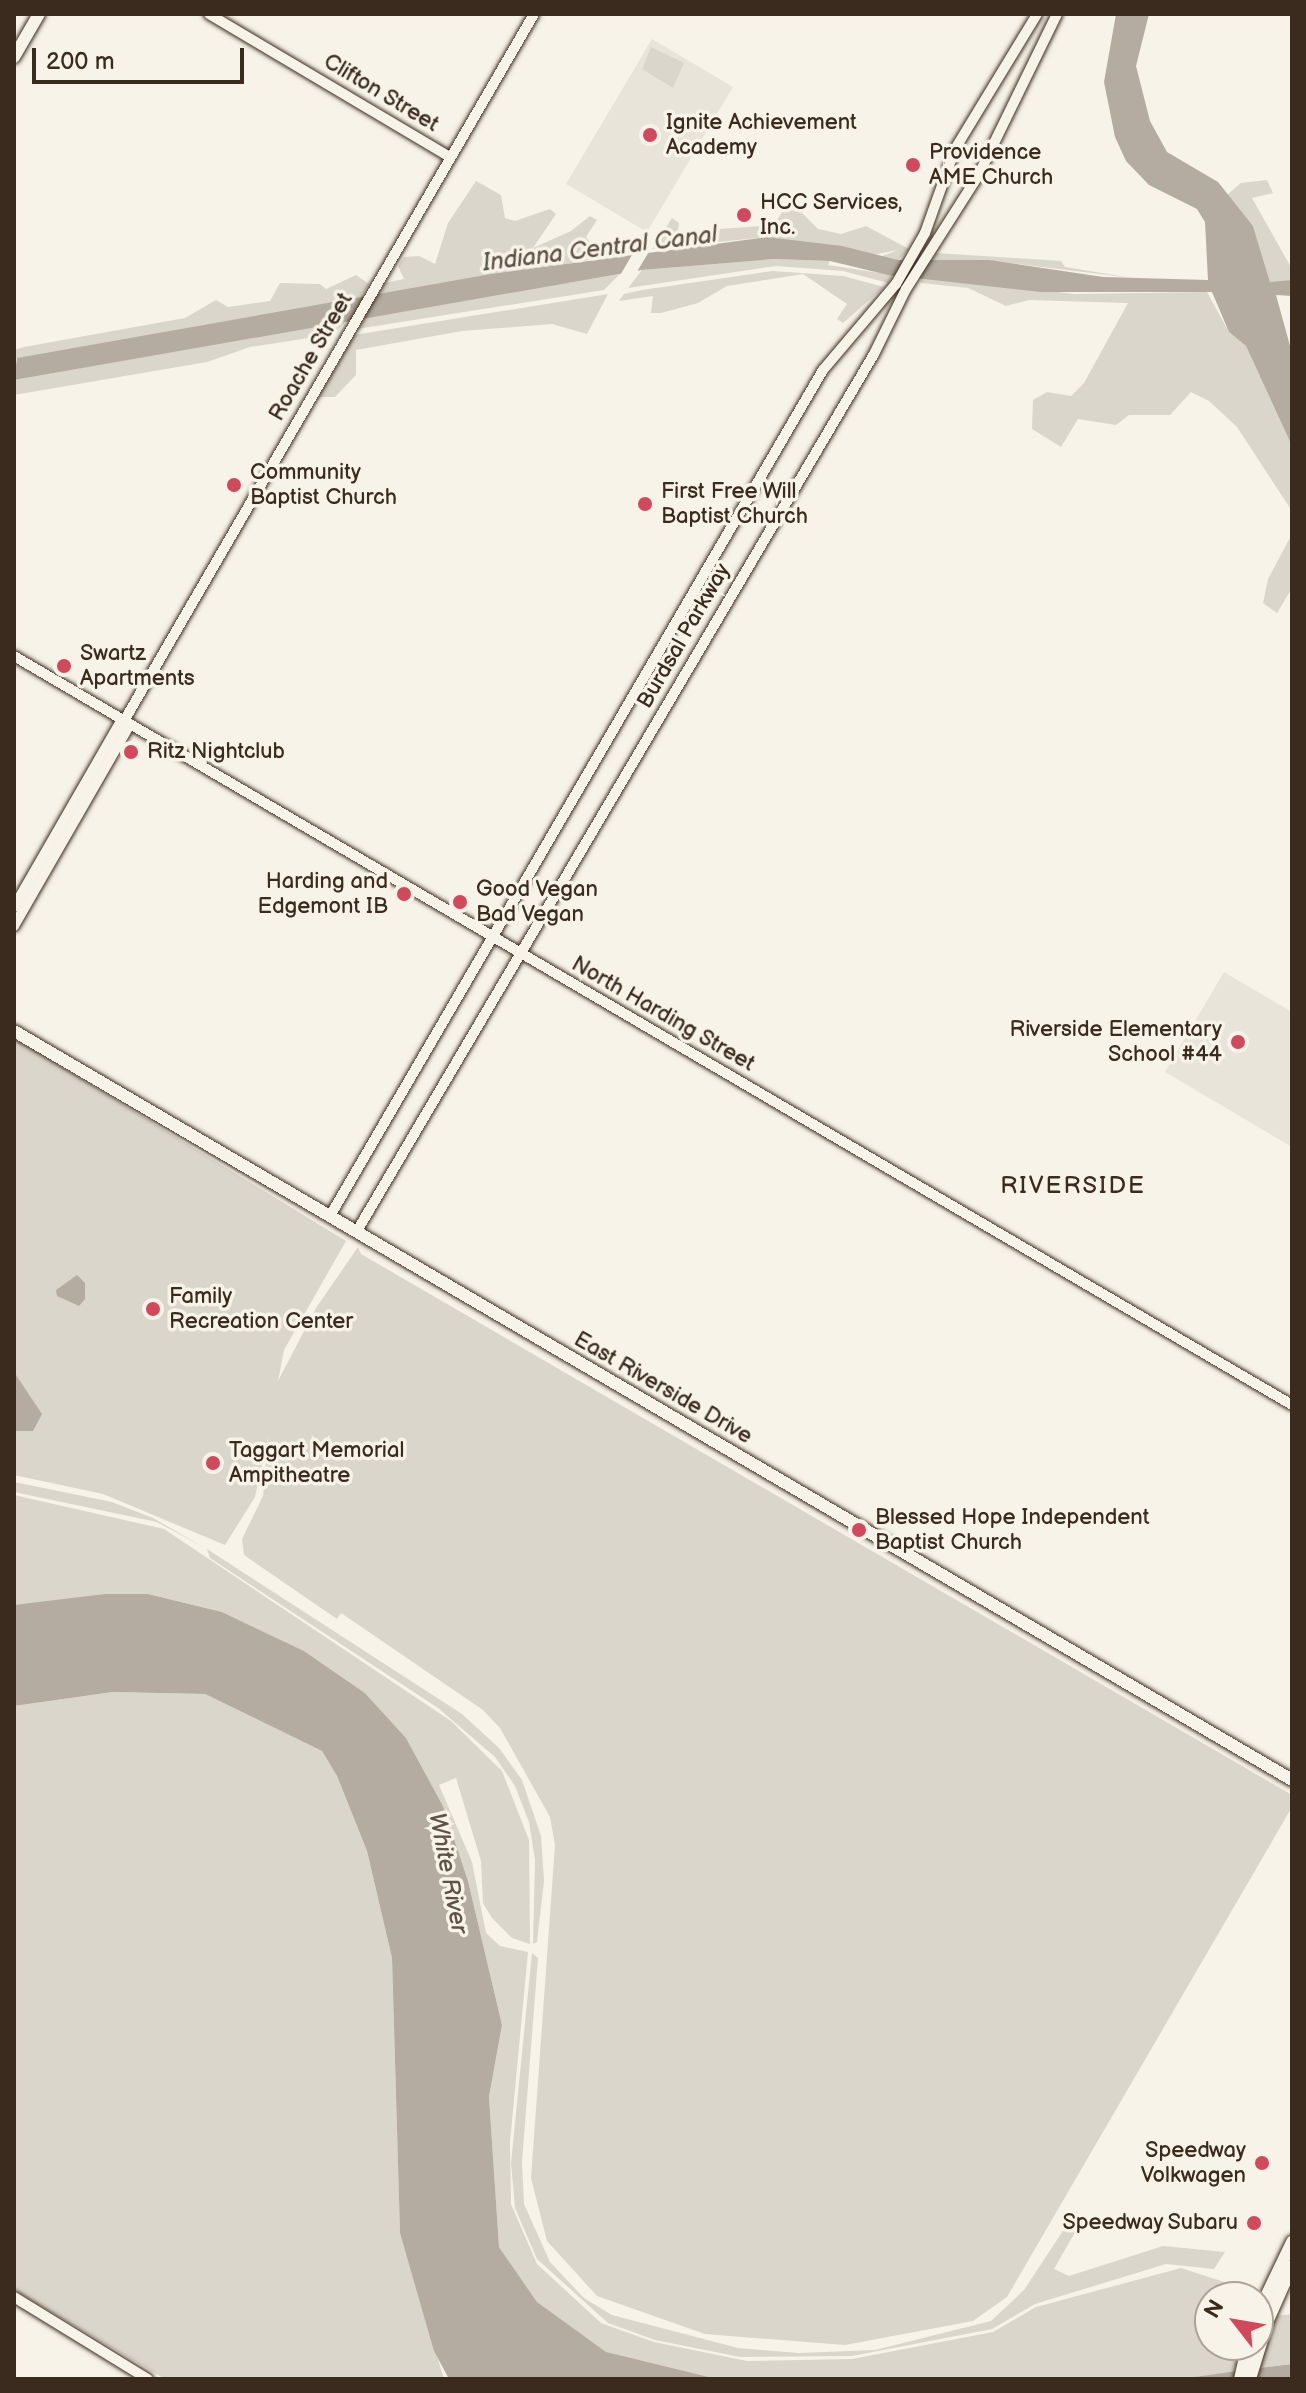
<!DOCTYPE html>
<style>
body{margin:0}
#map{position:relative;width:1306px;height:2393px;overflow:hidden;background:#f7f3e8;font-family:"Balsamiq Sans",sans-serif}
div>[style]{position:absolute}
.built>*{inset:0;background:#e9e4d9}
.green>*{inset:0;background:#dbd6cb}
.water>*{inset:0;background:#b4aca0}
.pier>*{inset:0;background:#f7f3e8}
.roads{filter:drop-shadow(0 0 2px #3b2a1e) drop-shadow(0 0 2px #3b2a1e)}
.tertiary>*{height:10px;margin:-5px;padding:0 5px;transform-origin:5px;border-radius:5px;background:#f7f3e8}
.secondary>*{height:12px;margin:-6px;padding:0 6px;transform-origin:6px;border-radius:6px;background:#f7f3e8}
.primary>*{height:12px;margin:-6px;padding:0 6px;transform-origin:6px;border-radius:6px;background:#f7f3e8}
.dots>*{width:22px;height:22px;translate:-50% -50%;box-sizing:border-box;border:4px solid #f7f3e8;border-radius:50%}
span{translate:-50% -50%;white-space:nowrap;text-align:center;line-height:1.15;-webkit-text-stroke:7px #f7f3e8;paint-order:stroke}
.street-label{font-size:22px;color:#3b2a1e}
.poi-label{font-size:22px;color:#3b2a1e}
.left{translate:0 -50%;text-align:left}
.right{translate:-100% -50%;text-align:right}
.water-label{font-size:24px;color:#5f5145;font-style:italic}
.neighbourhood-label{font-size:24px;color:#3b2a1e;letter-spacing:2px}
.frame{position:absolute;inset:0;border:16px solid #3b2a1e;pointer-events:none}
.north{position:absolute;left:1194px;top:2281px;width:80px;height:80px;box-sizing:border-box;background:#f7f3e8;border:2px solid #aca397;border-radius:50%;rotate:301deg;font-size:22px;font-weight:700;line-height:32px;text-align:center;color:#3b2a1e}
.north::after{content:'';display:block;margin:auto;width:28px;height:36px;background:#d1495b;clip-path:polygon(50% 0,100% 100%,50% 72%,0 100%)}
.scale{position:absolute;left:32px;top:48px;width:212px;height:36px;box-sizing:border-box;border:4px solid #3b2a1e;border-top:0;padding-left:10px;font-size:24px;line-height:28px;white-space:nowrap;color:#3b2a1e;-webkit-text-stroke:6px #f7f3e8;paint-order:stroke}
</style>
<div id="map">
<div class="built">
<div style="clip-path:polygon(652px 39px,733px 87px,647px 232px,566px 184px)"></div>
<div style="clip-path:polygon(1224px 972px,1292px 1012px,1292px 1147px,1165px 1072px)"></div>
</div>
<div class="green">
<div style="clip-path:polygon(651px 47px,684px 63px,673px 88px,642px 69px)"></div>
<div style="clip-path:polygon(1267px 180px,1273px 193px,1252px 198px,1292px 269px,1292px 280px,1278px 283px,1270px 282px,1253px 226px,1227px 195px,1241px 183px)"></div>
<div style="clip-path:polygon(476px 181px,501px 195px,505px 218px,515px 221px,550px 209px,556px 214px,533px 248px,571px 231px,590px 216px,597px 220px,586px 237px,597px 250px,630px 246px,633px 252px,376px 298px,385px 283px,404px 279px,398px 266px,404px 257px,419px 256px,435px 264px,448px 223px)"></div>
<div style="clip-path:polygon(784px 209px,801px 212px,818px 229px,841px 234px,866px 226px,909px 249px,898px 260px,880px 257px,898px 250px,872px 255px,767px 237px,652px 249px,672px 218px,679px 223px,678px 232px,774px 225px)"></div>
<div style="clip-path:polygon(936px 253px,1061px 261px,1065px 267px,1132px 278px,986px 260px,930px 262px)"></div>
<div style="clip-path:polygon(775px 259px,830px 261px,828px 265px,893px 275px,888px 283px,843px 271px,776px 266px,628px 288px,642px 270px)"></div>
<div style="clip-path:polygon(773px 271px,843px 276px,884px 287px,843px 323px,837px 319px,847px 304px,803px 274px,727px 286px,698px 303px,661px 313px,651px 313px,653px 296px,619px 301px,624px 294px,642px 290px)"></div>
<div style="clip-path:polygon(620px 274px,604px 290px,357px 329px,365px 317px)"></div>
<div style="clip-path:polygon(356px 275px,369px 284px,359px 300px,14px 359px,14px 350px,24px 347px,185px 318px,216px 300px,228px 307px,270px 301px,280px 283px,320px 284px,326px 289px)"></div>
<div style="clip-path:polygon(921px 277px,1075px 294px,1207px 292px,1229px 332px,1246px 346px,1292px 446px,1292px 511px,1237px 427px,1209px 401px,1191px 392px,1170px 415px,1129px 415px,1116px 425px,1078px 419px,1061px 447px,1032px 429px,1033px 400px,1047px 392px,1071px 396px,1084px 383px,1128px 303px,1029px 300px,1006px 306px,968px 288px,921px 283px)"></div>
<div style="clip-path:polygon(608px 294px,587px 334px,552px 324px,462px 331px,356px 350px,356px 375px,335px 397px,319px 397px,354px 335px)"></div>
<div style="clip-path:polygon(347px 320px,334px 334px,250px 347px,207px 362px,14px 395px,14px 380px)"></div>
<div style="clip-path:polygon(1292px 534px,1292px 588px,1277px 613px,1263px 603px,1268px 579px)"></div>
<div style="clip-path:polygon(14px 1038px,346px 1241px,284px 1350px,278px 1381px,316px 1308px,358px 1247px,361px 1254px,1292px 1795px,1292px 1807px,1007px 2297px,973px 2321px,845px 2345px,705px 2334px,597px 2296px,547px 2241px,531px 2178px,555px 1845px,550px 1817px,500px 1728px,483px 1710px,341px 1613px,337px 1619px,244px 1555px,242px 1539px,263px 1496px,268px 1437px,255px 1497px,225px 1545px,103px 1494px,14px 1475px)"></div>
<div style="clip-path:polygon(14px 1482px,112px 1502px,153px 1518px,205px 1548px,157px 1522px,14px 1492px)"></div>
<div style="clip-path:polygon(14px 1495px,164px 1529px,451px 1721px,502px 1771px,529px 1840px,530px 1944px,512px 1938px,492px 1918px,483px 1903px,481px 1861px,456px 1778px,439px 1785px,472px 1862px,486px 1933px,500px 1946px,528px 1952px,510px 2142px,511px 2204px,537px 2264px,601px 2323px,654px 2342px,747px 2361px,852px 2359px,993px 2332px,1036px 2307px,1181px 2268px,1249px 2290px,1251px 2297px,1210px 2297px,1210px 2345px,1240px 2345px,1234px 2372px,1180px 2379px,717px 2379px,606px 2353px,537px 2302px,499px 2247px,489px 2097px,502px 2025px,468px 1881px,443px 1806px,406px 1738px,365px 1693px,304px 1651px,222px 1612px,148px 1594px,14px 1605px)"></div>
<div style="clip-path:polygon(207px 1549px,462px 1714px,499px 1748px,522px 1780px,541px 1836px,544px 1881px,537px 1942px,533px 1944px,535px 1860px,529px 1822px,515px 1786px,495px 1757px,438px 1708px,210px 1558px)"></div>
<div style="clip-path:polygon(113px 1692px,205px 1694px,322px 1751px,337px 1776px,367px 1851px,392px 1958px,400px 2233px,444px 2379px,165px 2379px,14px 2290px,14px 1706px)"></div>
<div style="clip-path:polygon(532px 1953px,538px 1958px,522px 2162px,524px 2204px,550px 2262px,584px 2298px,612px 2315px,738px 2348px,799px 2353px,875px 2350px,991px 2321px,1024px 2290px,1076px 2211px,1082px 2220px,1054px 2269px,1069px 2276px,1163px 2246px,1225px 2252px,1214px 2269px,1166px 2264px,1035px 2304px,992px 2329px,852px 2356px,740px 2357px,655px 2340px,608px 2323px,537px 2259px,515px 2208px,511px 2163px)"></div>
<div style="clip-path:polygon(1292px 2314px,1292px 2364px,1259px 2368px,1276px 2316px)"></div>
</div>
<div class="water">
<div style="clip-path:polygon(1116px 14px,1149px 14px,1136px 66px,1150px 121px,1167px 152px,1218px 182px,1253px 226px,1270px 282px,1292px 280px,1292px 296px,1276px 295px,1292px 353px,1292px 446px,1246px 346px,1229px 332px,1212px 292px,1041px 292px,888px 275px,830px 261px,775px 259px,642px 270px,14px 380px,17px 358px,491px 274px,767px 237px,842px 246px,898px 260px,990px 260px,1103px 277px,1208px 280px,1205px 222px,1197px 209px,1149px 185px,1126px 161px,1115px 137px,1104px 82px)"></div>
<div style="clip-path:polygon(77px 1275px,85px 1283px,85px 1299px,79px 1306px,57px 1296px,56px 1290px)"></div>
<div style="clip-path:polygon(14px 1372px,42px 1414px,33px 1431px,14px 1431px)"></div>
<div style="clip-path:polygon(105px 1594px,148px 1594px,222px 1612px,304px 1651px,365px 1693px,406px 1738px,443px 1806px,468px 1881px,502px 2025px,489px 2097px,499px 2247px,537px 2302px,606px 2352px,717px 2379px,449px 2379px,434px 2351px,400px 2233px,392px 1958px,367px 1851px,337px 1776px,322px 1751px,205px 1694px,113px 1692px,14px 1706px,14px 1605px)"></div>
<div style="clip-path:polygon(1292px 2364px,1292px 2379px,1180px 2379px,1259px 2368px)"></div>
</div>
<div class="pier">
<div style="clip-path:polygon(653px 245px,635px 275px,618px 279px,636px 248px)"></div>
</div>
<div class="roads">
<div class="tertiary">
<div style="left:209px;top:14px;width:280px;rotate:30.7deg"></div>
<div style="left:14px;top:656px;width:1481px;rotate:30.37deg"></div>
<div style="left:124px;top:721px;width:817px;rotate:-59.89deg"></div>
<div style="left:14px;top:907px;width:217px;rotate:-60.1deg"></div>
<div style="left:14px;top:926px;width:233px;rotate:-60.1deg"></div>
<div style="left:330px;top:1216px;width:979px;rotate:-59.77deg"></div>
<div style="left:823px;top:370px;width:113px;rotate:-49.7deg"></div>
<div style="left:896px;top:284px;width:59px;rotate:-60.4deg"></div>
<div style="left:925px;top:233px;width:89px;rotate:-70.3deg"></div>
<div style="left:955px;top:149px;width:158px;rotate:-58.7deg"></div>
<div style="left:357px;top:1231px;width:1018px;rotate:-59.48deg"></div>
<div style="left:874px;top:354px;width:72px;rotate:-63.8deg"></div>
<div style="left:906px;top:289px;width:134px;rotate:-57.5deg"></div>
<div style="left:978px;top:176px;width:180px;rotate:-64deg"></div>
<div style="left:14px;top:2297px;width:157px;rotate:31.5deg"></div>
</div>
<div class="secondary">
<div style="left:14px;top:57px;width:50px;rotate:-59.8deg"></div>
<div style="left:14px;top:1031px;width:1481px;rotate:30.37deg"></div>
</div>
<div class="primary">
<div style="left:1258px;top:2313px;width:79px;rotate:-64.4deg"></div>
<div style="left:1240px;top:2379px;width:35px;rotate:-77deg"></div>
<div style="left:1250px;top:2379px;width:62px;rotate:-73deg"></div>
<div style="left:1268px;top:2320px;width:59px;rotate:-66deg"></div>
</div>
</div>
<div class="dots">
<div style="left:650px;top:135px;background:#d1495b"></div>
<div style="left:913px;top:165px;background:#d1495b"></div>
<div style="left:744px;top:215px;background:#d1495b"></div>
<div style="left:234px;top:485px;background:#d1495b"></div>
<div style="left:645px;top:504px;background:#d1495b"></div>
<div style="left:64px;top:666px;background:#d1495b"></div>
<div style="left:131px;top:752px;background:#d1495b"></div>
<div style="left:404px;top:894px;background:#d1495b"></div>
<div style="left:460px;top:902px;background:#d1495b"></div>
<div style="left:1238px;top:1042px;background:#d1495b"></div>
<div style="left:153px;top:1309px;background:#d1495b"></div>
<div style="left:213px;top:1463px;background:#d1495b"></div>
<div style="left:859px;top:1530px;background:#d1495b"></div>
<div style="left:1262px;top:2163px;background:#d1495b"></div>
<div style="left:1254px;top:2223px;background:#d1495b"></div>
</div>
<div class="street-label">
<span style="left:381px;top:93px;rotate:31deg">Clifton Street</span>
<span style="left:311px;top:357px;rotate:-60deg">Roache Street</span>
<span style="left:684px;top:636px;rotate:-60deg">Burdsal Parkway</span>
<span style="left:663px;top:1014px;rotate:30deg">North Harding Street</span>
<span style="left:663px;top:1388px;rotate:30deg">East Riverside Drive</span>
</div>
<div class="poi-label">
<span class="left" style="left:666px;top:135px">Ignite Achievement<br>Academy</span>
<span class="left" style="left:929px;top:165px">Providence<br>AME Church</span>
<span class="left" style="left:760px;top:215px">HCC Services,<br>Inc.</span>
<span class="left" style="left:250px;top:485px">Community<br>Baptist Church</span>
<span class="left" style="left:661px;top:504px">First Free Will<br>Baptist Church</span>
<span class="left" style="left:80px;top:666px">Swartz<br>Apartments</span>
<span class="left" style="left:147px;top:752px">Ritz Nightclub</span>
<span class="right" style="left:388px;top:894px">Harding and<br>Edgemont IB</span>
<span class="left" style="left:476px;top:902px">Good Vegan<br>Bad Vegan</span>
<span class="right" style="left:1222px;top:1042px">Riverside Elementary<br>School #44</span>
<span class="left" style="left:169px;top:1309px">Family<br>Recreation Center</span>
<span class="left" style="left:229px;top:1463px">Taggart Memorial<br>Ampitheatre</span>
<span class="left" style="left:875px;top:1530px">Blessed Hope Independent<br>Baptist Church</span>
<span class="right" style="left:1246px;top:2163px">Speedway<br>Volkwagen</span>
<span class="right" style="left:1238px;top:2223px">Speedway Subaru</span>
</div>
<div class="water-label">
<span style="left:600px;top:249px;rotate:-7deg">Indiana Central Canal</span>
<span style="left:448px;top:1873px;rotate:79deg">White River</span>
</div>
<div class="neighbourhood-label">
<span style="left:1073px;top:1186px">RIVERSIDE</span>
</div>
<div class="frame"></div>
<div class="north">N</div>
<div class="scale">200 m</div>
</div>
